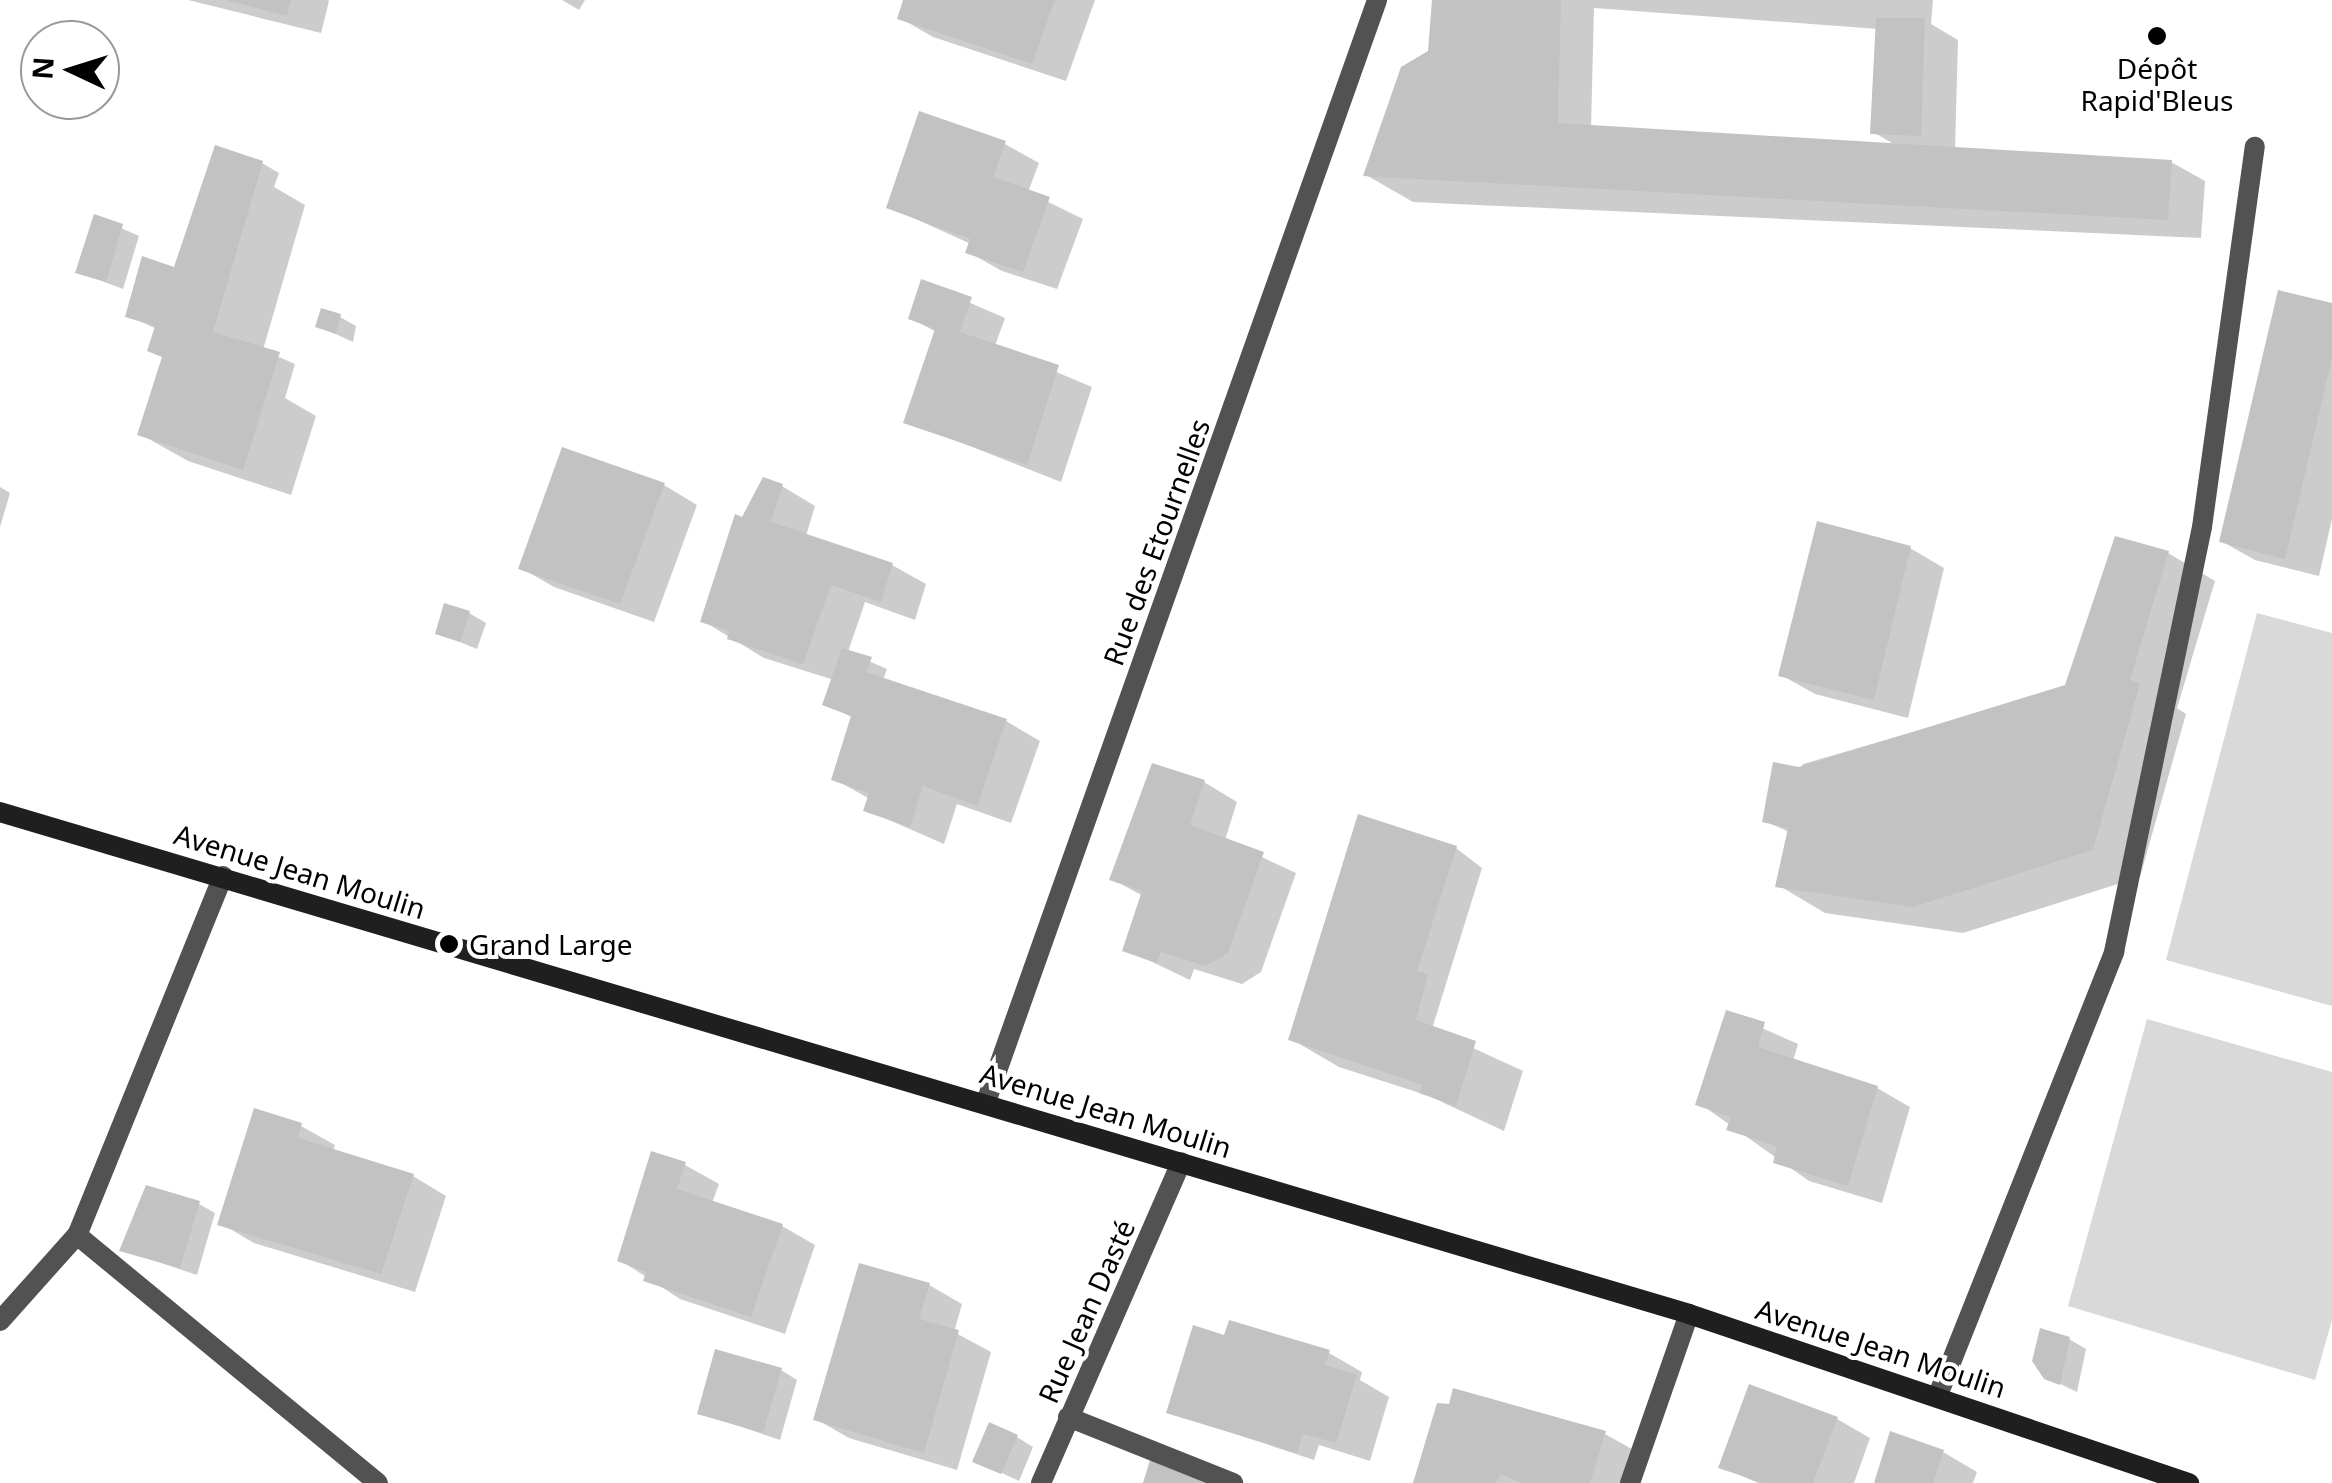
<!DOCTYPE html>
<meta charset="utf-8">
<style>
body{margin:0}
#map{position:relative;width:2332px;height:1483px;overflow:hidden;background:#fff;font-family:"Noto Sans",sans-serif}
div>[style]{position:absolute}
.green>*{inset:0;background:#d9d9d9}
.shadow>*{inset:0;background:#0003}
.building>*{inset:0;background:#c2c2c2}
.lane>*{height:20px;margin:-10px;padding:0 10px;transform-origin:10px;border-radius:10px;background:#525252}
.street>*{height:20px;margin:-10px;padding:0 10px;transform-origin:10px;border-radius:10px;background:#525252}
.secondary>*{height:20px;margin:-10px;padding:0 10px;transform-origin:10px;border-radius:10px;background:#1f1f1f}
.dots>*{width:28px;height:28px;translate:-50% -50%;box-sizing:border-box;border:5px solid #fff;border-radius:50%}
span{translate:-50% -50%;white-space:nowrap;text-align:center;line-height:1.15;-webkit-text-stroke:8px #fff;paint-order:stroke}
.poi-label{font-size:28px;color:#000}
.left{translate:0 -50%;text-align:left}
.street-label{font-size:28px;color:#000}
.north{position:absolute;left:20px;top:20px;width:100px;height:100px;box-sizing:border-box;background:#fff;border:2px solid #999;border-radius:50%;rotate:274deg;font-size:28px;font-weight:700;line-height:40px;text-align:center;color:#000}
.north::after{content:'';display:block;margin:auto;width:35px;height:45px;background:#000;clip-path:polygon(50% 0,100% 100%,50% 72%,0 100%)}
</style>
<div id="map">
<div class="green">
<div style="clip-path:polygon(2257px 613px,2332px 633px,2332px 1006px,2166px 960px)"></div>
<div style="clip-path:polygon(2147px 1019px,2332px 1072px,2332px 1320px,2315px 1380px,2068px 1306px)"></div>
</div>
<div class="shadow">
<div style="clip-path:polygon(188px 0,328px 0,329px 1px,321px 33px)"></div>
<div style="clip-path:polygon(562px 0,585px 0,579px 10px)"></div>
<div style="clip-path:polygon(906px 0,1095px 0,1066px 81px,933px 37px,900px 18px)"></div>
<div style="clip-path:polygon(evenodd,1434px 0,1933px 0,1931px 24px,1958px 40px,1955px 150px,2171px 162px,2205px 181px,2201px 238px,1413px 202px,1366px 175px,1430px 53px,1434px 0,1594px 8px,1878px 29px,1873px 132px,1897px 146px,1591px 128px,1594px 8px)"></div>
<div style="clip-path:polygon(921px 114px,1005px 144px,1039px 163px,1028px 192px,1083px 219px,1057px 289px,1002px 271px,968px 252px,971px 244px,889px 207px)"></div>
<div style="clip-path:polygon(262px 163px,279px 173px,274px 187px,305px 205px,263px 350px,295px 364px,285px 398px,316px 416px,291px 495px,188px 461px,140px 434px,165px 358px,157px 329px,128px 316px,176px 270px)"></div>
<div style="clip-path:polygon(96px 217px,139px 236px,123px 289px,78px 272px)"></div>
<div style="clip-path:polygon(922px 282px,1005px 318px,995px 346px,1092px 387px,1061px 482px,906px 421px,936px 332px,911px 318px)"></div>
<div style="clip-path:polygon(2332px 306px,2332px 519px,2319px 576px,2255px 560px,2221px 541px)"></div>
<div style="clip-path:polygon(340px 317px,356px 326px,353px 342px,318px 326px)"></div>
<div style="clip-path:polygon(664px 485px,697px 505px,654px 622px,554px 587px,521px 568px)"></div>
<div style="clip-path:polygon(782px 486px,815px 506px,806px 536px,892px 565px,926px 584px,915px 620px,865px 602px,848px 652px,887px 669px,883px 680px,1006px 721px,1040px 741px,1011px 823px,957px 804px,944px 844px,866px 810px,870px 799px,834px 779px,854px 718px,825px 704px,834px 680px,764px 658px,703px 621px,743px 520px)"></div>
<div style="clip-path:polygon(0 487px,10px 493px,0 527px)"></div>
<div style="clip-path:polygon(1910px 548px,1944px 568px,1908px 718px,1815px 694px,1781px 675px)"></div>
<div style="clip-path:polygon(2168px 553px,2215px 581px,2177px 708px,2186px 714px,2140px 877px,1963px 933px,1825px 913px,1778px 885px,1789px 832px,1765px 821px,1803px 764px,2067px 687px)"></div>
<div style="clip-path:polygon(469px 613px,486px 623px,477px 649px,438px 633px)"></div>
<div style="clip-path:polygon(1204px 782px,1237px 802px,1225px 840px,1296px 873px,1261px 972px,1242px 984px,1194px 969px,1190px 980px,1125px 949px,1143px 896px,1112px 879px)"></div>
<div style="clip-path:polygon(1456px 848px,1482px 868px,1432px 1029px,1523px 1071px,1504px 1131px,1429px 1096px,1339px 1067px,1291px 1039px)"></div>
<div style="clip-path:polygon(1728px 1013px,1798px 1044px,1793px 1061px,1877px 1088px,1910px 1107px,1882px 1203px,1809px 1181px,1699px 1103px)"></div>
<div style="clip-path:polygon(256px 1111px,301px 1126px,335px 1145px,333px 1151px,413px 1176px,446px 1196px,415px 1292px,254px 1243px,220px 1223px)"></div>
<div style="clip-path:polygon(685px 1165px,719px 1184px,712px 1203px,782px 1226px,815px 1245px,785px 1334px,680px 1299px,620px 1260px)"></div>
<div style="clip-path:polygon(199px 1204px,215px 1213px,197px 1275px,122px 1250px)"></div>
<div style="clip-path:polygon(929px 1285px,962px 1304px,954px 1332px,991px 1352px,957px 1470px,849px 1438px,816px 1419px)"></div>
<div style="clip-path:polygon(1226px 1338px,1329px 1353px,1362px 1372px,1360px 1380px,1389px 1397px,1370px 1461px,1319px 1445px,1314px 1460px,1169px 1412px)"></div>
<div style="clip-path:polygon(2069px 1339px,2086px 1349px,2077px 1392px,2046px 1377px)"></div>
<div style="clip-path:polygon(781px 1370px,797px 1380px,780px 1440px,700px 1413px)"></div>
<div style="clip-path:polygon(1455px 1391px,1605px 1434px,1639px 1453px,1629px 1483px,1416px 1483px)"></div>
<div style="clip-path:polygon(1837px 1419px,1870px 1438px,1854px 1483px,1758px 1483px,1721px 1467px)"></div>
<div style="clip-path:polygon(1017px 1437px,1033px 1447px,1019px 1481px,976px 1461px)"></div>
<div style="clip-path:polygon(1943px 1452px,1977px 1472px,1973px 1483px,1877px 1483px)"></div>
</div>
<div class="building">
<div style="clip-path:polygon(226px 0,291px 0,287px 16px)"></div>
<div style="clip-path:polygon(903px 0,1055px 0,1032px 64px,897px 19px)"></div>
<div style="clip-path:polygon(1432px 0,1561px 0,1558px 123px,2172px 160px,2168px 220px,1363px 176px,1401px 67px,1428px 51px)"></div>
<div style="clip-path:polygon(1876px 18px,1925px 18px,1921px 136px,1870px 134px)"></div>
<div style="clip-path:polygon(919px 111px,1006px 141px,993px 177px,1050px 197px,1023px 272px,965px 253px,970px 239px,886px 208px)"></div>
<div style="clip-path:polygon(215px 145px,263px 161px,213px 332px,280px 352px,243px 470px,137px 435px,162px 357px,147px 351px,155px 326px,125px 317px,142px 256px,174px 267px)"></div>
<div style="clip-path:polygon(94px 214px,123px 224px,106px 282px,75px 273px)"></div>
<div style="clip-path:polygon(921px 279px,972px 297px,960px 332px,1059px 365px,1027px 465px,903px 423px,935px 329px,908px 319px)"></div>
<div style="clip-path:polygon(2278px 290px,2332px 303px,2332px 358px,2285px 559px,2219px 542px)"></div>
<div style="clip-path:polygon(321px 308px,341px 314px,336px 334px,315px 327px)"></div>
<div style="clip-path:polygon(562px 447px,665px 483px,620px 604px,518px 569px)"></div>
<div style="clip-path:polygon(763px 477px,783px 484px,771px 522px,893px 563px,881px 602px,831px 585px,803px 664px,727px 639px,729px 631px,700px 622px,735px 514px,742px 517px)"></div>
<div style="clip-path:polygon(1817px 521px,1911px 546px,1874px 700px,1778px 676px)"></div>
<div style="clip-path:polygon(2115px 536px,2169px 551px,2130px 680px,2140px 684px,2093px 850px,1913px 907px,1775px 887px,1788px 828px,1762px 822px,1773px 762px,1799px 767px,2065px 685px)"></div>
<div style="clip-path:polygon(444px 603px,470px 611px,460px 642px,435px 634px)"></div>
<div style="clip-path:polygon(842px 648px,872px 657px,866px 672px,1007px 719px,977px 806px,923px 786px,910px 827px,863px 811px,869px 793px,831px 780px,851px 716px,822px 705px)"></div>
<div style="clip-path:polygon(1152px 763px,1205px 780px,1190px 825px,1264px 852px,1228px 953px,1206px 966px,1161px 952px,1156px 963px,1122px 951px,1142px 891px,1109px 880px)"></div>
<div style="clip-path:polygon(1358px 814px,1457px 846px,1417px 971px,1428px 974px,1416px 1020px,1476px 1041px,1456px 1106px,1419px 1093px,1423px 1085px,1288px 1040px)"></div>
<div style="clip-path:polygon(1726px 1010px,1765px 1022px,1758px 1047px,1878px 1086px,1848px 1186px,1773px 1163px,1777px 1146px,1726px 1130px,1731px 1117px,1695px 1105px)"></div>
<div style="clip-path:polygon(254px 1108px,302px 1123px,298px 1138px,414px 1174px,381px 1274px,217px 1225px)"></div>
<div style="clip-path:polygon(651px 1151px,686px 1162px,677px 1189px,783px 1224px,751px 1317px,643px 1281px,646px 1272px,617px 1261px)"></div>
<div style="clip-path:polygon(146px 1185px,200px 1201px,180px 1268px,119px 1251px)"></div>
<div style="clip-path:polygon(859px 1263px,930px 1283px,919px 1319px,959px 1330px,924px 1453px,813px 1420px)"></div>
<div style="clip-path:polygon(1229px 1320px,1330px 1350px,1325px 1365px,1357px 1375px,1336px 1443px,1303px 1434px,1297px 1453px,1166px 1413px,1193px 1325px,1224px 1335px)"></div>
<div style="clip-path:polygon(2040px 1328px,2070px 1337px,2060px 1385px,2044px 1379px,2032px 1361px)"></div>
<div style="clip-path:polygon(715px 1349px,782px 1368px,763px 1433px,697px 1414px)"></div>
<div style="clip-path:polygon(1749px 1384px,1838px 1417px,1813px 1483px,1764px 1483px,1718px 1468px)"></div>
<div style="clip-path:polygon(1453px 1388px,1606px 1431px,1590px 1483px,1522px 1483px,1500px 1474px,1496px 1483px,1413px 1483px,1437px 1403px,1449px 1404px)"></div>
<div style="clip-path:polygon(989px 1422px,1018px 1435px,1001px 1474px,972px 1462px)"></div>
<div style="clip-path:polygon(1890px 1431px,1944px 1450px,1933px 1483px,1874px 1483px)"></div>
<div style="clip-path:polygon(1150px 1460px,1209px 1483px,1143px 1483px)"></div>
</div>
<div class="lane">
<div style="left:223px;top:876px;width:388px;rotate:112.1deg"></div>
<div style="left:77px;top:1235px;width:390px;rotate:39.5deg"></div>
<div style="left:0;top:1321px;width:115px;rotate:-48.2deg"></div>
<div style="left:1938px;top:1395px;width:477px;rotate:-68.3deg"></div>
<div style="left:2114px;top:952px;width:434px;rotate:-78.3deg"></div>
<div style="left:2202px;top:527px;width:384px;rotate:-82.1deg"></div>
<div style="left:1068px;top:1417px;width:178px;rotate:21.8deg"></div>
<div style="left:1630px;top:1483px;width:179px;rotate:-70.8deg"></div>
</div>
<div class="street">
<div style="left:986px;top:1102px;width:1169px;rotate:-70.46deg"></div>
<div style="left:1041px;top:1483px;width:350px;rotate:-66.4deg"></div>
</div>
<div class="secondary">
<div style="left:0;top:812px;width:1762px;rotate:16.55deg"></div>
<div style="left:1689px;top:1314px;width:528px;rotate:18.68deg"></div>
</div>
<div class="dots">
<div style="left:2157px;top:36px;background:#000"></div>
<div style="left:449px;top:944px;background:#000"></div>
</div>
<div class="poi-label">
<span style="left:2157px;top:84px">Dépôt<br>Rapid'Bleus</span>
<span class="left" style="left:469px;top:944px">Grand Large</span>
</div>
<div class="street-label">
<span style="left:1156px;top:542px;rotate:-70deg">Rue des Etournelles</span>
<span style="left:300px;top:871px;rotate:17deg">Avenue Jean Moulin</span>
<span style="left:1106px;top:1110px;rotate:17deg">Avenue Jean Moulin</span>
<span style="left:1086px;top:1311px;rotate:-66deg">Rue Jean Dasté</span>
<span style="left:1881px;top:1348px;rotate:18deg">Avenue Jean Moulin</span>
</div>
<div class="north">N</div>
</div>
